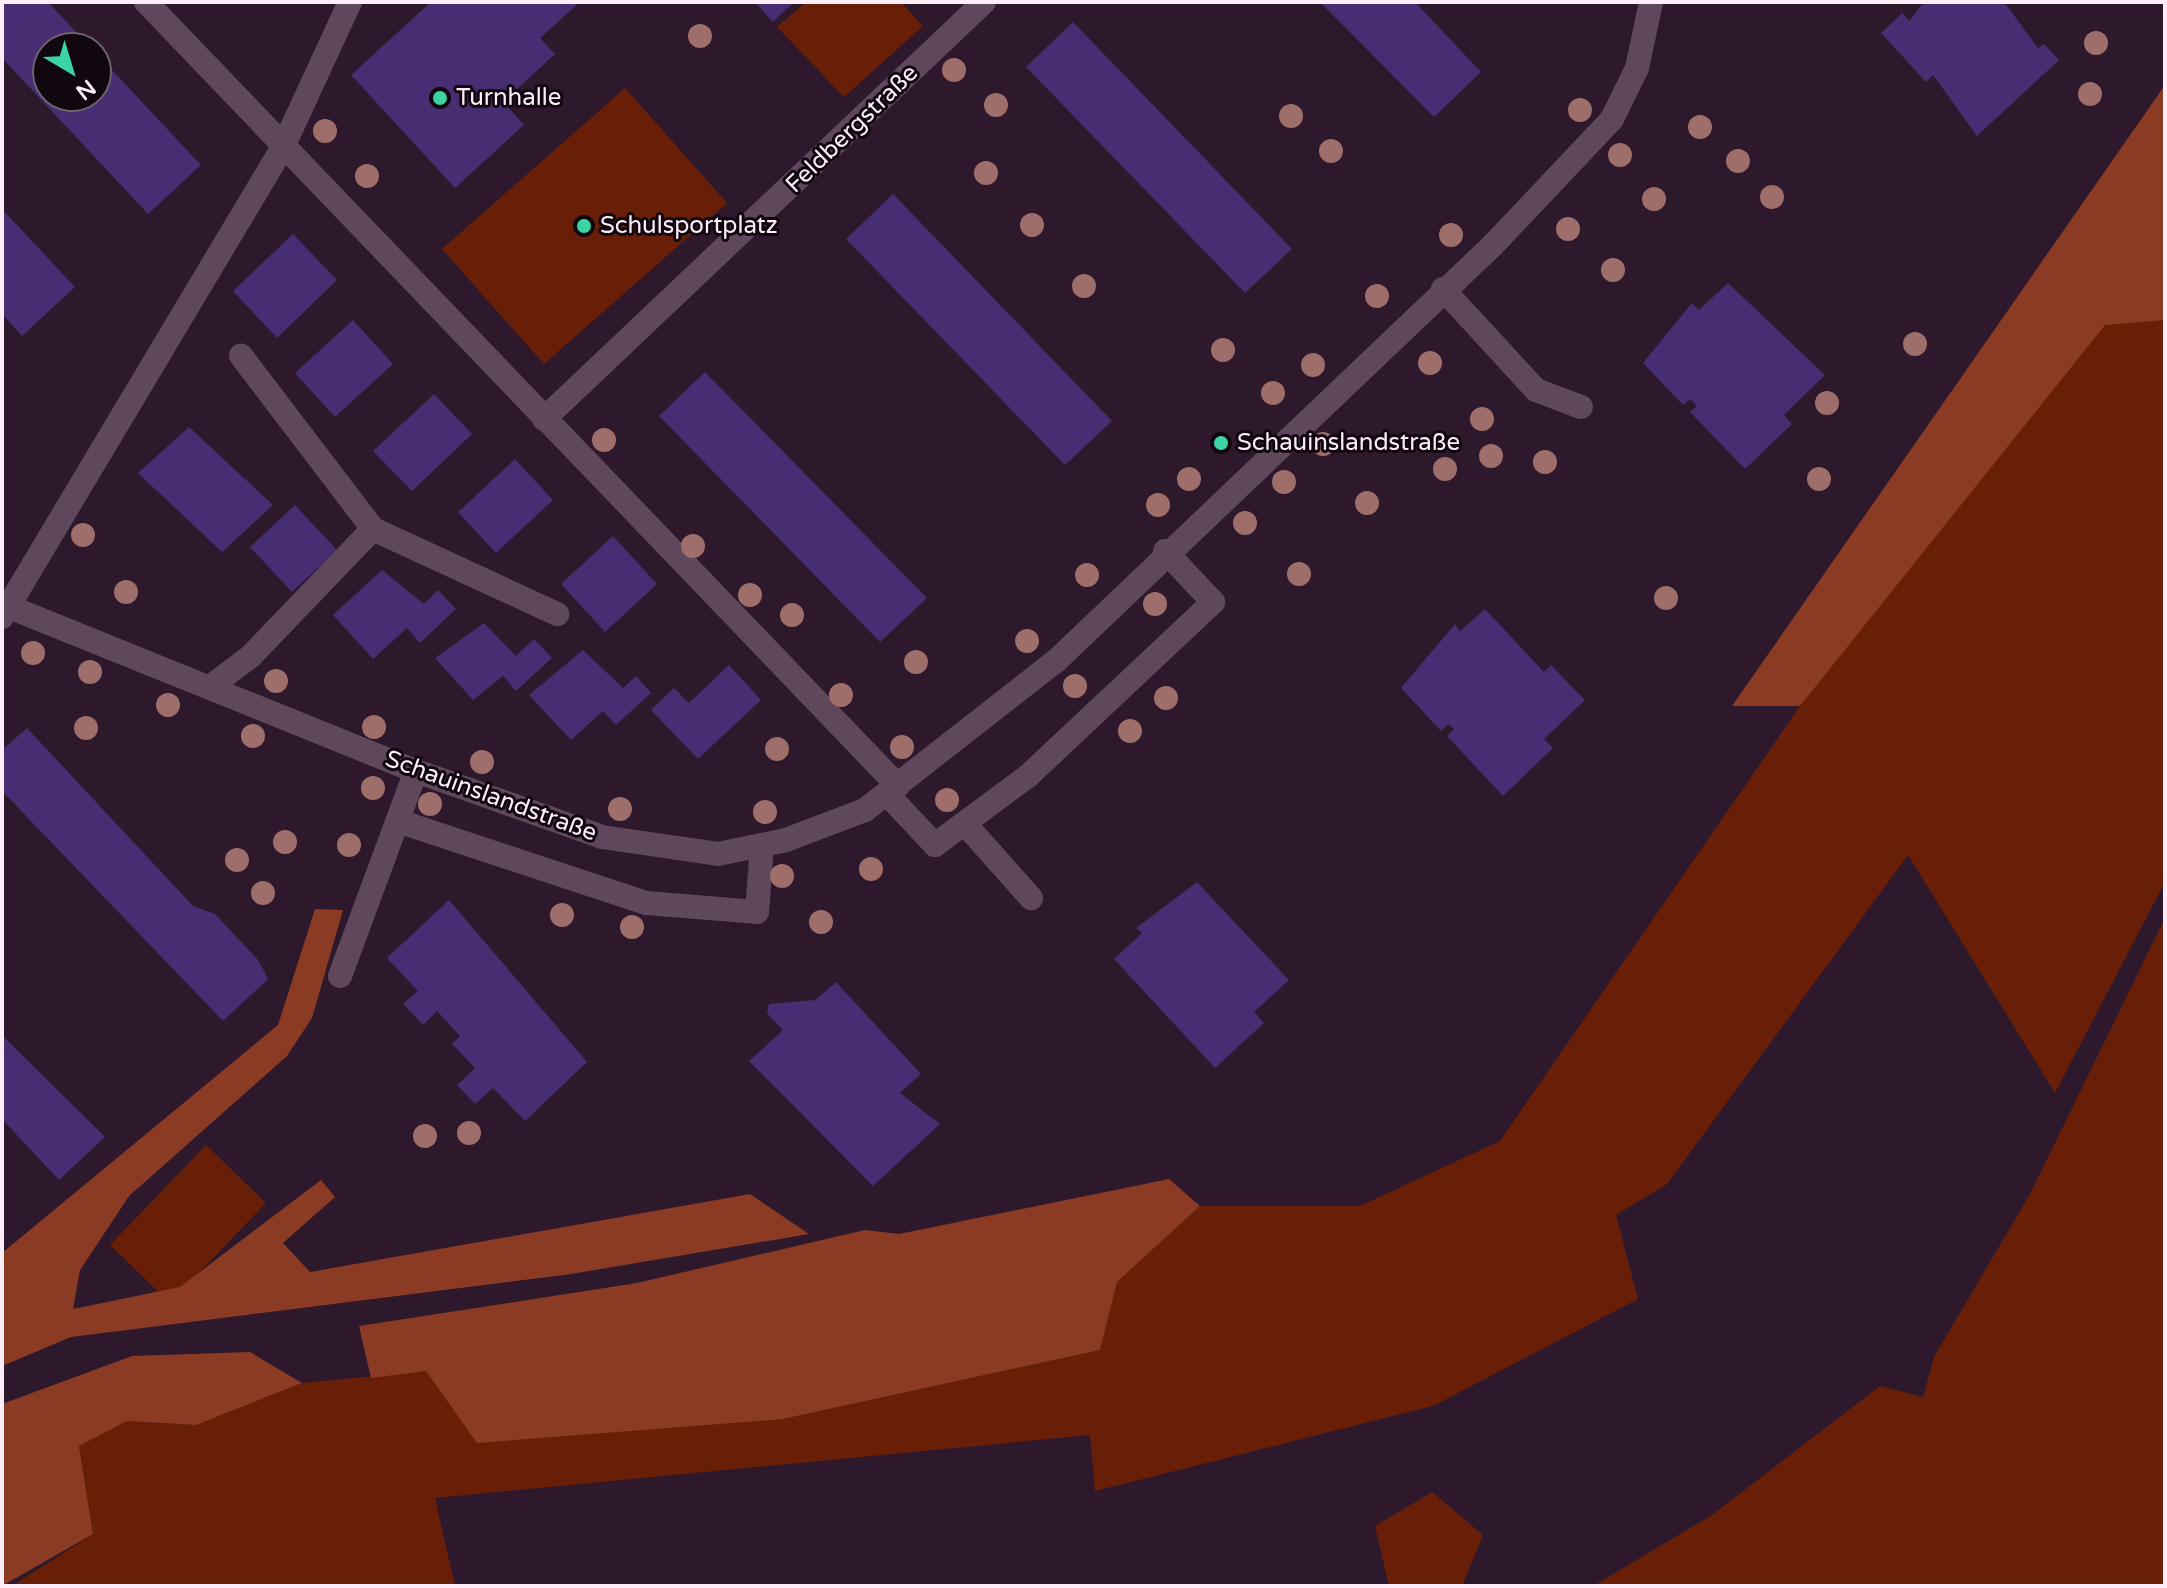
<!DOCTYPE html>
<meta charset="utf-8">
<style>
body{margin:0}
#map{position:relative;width:2167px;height:1588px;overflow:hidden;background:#2d192b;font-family:"Varela Round",sans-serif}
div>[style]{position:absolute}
.green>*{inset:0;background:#691f07}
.forest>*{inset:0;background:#8b3b24}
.building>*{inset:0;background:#472d72}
.minor>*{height:24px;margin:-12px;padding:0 12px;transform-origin:12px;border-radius:12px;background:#60485c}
.trees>*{width:24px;height:24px;margin:-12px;border-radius:50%;background:#9e6e6b}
.dots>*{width:22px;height:22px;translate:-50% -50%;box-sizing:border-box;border:4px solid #10070f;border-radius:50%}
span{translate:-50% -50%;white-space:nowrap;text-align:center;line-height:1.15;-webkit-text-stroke:6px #10070f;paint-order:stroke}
.poi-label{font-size:24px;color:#fcedf9}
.left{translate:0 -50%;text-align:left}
.street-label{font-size:24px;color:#fcedf9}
.frame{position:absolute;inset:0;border:4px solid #fcedf9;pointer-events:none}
.north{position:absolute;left:32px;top:32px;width:80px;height:80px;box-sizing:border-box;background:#10070f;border:2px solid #6e636d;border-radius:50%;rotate:142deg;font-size:22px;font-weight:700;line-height:32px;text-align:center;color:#fcedf9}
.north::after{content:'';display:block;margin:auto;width:28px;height:36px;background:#3cd4a4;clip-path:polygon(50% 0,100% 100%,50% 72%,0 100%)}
</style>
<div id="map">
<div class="green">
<div style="clip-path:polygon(806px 2px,901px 2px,923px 26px,844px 97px,777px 27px)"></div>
<div style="clip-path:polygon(625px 88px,727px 203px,544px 364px,442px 249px)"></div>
<div style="clip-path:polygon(2165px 320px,2165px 882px,2055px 1093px,1908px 855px,1667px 1184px,1616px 1215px,1638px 1299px,1433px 1406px,1095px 1491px,1090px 1435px,435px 1498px,455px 1586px,12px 1586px,93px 1534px,79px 1446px,127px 1421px,196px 1425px,302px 1383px,426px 1371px,783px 1419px,1100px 1350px,1117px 1282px,1200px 1206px,1360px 1206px,1500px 1141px,1800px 706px,2050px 386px,2105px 324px)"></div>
<div style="clip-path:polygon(2165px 918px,2165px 1586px,1593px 1586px,1712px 1515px,1880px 1386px,1923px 1397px,1934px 1357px,2030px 1194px)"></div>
<div style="clip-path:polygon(206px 1145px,266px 1203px,170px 1303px,110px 1245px)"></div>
<div style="clip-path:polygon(1432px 1492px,1483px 1535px,1462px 1586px,1389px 1586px,1375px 1526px)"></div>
</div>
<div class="forest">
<div style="clip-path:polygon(2165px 85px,2165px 320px,2105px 325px,1800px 706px,1732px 706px)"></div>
<div style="clip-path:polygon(315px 909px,343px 910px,312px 1018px,287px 1056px,129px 1196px,80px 1270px,73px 1309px,180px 1287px,321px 1180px,335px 1197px,283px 1243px,310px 1272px,750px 1194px,809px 1234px,571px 1274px,71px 1337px,2px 1366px,2px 1253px,278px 1025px)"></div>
<div style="clip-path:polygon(1169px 1179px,1200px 1206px,1117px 1282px,1100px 1350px,783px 1419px,477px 1443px,426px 1371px,371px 1378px,359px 1326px,637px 1283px,865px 1230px,899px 1234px)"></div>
<div style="clip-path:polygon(250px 1352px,302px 1383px,196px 1425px,127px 1421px,79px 1446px,93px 1534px,2px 1586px,2px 1404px,132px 1356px)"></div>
</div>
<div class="building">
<div style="clip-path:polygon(2px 2px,48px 2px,91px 48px,48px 48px,48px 96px,96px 96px,96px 53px,201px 165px,148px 214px,2px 58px)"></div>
<div style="clip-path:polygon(431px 2px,580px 2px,540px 38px,555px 54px,503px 102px,524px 125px,455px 188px,351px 75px)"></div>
<div style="clip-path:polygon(755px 2px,794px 2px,773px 22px)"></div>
<div style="clip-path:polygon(1320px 2px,1415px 2px,1481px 72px,1434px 117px)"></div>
<div style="clip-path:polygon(1924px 2px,2004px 2px,2038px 48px,2044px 44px,2059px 60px,1977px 136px,1933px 75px,1926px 82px,1881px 33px,1902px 13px,1909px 21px)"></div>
<div style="clip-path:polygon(1073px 22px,1292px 249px,1245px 293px,1026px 67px)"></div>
<div style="clip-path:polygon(893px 194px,1112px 421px,1065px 465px,846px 239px)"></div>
<div style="clip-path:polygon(2px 209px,75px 287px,22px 336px,2px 314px)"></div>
<div style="clip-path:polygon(293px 234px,337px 280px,277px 338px,233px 291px)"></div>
<div style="clip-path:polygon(1728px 283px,1825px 375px,1784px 415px,1792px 424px,1745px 469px,1690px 412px,1697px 406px,1690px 399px,1683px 405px,1643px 363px,1692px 303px,1699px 310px)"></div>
<div style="clip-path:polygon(353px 320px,393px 364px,335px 417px,295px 373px)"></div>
<div style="clip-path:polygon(705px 372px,927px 598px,880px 642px,659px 416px)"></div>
<div style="clip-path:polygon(434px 394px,472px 434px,412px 491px,373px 451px)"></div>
<div style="clip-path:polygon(189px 427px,273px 505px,222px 552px,138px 473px)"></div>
<div style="clip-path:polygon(515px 459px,553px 500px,496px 553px,458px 512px)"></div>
<div style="clip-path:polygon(295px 505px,337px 550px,292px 592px,250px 547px)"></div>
<div style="clip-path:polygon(613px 536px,657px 584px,605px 632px,561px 584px)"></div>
<div style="clip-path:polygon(382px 570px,424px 604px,438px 590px,456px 609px,420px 643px,407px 628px,373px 659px,333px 615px)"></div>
<div style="clip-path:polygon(1485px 609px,1544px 672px,1551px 665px,1585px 700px,1544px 739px,1553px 748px,1503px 796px,1447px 736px,1454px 729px,1448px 724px,1441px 731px,1401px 688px,1455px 624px,1460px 631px)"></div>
<div style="clip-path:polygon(484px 623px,516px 656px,534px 639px,552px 658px,516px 691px,503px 676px,473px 700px,435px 658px)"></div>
<div style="clip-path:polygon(583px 650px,623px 688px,636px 676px,651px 693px,616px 725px,603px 711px,571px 740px,529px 695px)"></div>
<div style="clip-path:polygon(729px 665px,761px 700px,698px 759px,651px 710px,674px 688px,689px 703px)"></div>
<div style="clip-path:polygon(27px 728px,193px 906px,215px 914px,258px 960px,268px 979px,223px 1021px,2px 791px,2px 750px)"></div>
<div style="clip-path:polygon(1197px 882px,1289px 980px,1254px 1012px,1264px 1023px,1215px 1068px,1114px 959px,1142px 933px,1136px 928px)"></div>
<div style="clip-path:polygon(449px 900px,587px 1062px,525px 1121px,493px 1088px,475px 1104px,457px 1085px,475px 1068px,452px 1044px,460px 1036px,437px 1011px,423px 1025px,403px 1004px,418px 991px,387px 958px)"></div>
<div style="clip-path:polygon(836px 982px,921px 1074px,900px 1093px,940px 1124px,873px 1186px,749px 1061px,783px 1030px,767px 1013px,769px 1004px,815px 1000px)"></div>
<div style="clip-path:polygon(2px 1035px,105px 1137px,59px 1180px,2px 1119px)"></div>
</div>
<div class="minor">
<div style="left:146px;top:2px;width:1086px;rotate:46.19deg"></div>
<div style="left:1443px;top:289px;width:137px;rotate:47.4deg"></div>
<div style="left:1536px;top:390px;width:48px;rotate:20.7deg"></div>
<div style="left:544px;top:419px;width:606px;rotate:-43.46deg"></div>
<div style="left:373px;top:529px;width:203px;rotate:24.8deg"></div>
<div style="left:2px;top:604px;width:446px;rotate:22deg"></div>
<div style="left:416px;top:771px;width:197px;rotate:19.5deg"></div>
<div style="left:602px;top:837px;width:117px;rotate:8.3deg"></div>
<div style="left:718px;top:854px;width:69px;rotate:-11.6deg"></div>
<div style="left:786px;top:840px;width:85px;rotate:-20.8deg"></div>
<div style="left:865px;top:810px;width:242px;rotate:-38deg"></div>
<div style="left:1056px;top:661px;width:603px;rotate:-43.59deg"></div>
<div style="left:1493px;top:245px;width:173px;rotate:-46.6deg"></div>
<div style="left:1612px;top:119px;width:57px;rotate:-63.9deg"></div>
<div style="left:1637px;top:68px;width:67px;rotate:-78deg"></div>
<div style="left:2px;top:617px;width:548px;rotate:-59.13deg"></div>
<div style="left:283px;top:147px;width:160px;rotate:-65.2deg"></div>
<div style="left:210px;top:687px;width:51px;rotate:-37.1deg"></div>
<div style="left:251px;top:656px;width:176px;rotate:-46.2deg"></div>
<div style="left:373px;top:529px;width:218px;rotate:-127.3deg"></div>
<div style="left:887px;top:794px;width:70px;rotate:46.7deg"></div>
<div style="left:935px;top:845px;width:116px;rotate:-36.6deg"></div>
<div style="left:1028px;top:776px;width:254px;rotate:-43.2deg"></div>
<div style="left:1213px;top:602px;width:70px;rotate:-133.3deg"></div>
<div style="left:398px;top:821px;width:261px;rotate:18.3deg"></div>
<div style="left:646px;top:903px;width:111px;rotate:4.6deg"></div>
<div style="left:757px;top:912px;width:67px;rotate:-85.7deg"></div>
<div style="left:966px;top:825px;width:98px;rotate:48.3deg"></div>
<div style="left:340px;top:976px;width:219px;rotate:-69.7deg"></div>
</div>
<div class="trees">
<div style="left:700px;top:36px"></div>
<div style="left:2096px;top:43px"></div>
<div style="left:954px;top:70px"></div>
<div style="left:2090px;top:94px"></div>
<div style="left:996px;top:105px"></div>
<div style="left:1580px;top:110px"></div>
<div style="left:1291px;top:116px"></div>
<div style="left:1700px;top:127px"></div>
<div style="left:325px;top:131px"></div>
<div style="left:1331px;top:151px"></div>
<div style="left:1620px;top:155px"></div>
<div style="left:1738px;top:161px"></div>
<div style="left:986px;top:173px"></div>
<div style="left:367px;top:176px"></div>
<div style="left:1772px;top:197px"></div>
<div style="left:1654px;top:199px"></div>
<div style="left:1032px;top:225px"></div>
<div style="left:1568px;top:229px"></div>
<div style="left:1451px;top:235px"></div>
<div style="left:1613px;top:270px"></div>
<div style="left:1084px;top:286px"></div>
<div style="left:1377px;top:296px"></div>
<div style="left:1915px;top:344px"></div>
<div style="left:1223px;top:350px"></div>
<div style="left:1430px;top:363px"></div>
<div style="left:1313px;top:365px"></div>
<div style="left:1273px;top:393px"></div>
<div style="left:1827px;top:403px"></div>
<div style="left:1482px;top:419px"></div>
<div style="left:604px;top:440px"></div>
<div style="left:1323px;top:444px"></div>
<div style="left:1491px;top:456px"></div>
<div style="left:1545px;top:462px"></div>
<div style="left:1445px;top:469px"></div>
<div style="left:1189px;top:479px"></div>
<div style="left:1819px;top:479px"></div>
<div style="left:1284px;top:482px"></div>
<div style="left:1367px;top:503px"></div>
<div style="left:1158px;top:505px"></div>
<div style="left:1245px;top:523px"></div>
<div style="left:83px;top:535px"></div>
<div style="left:693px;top:546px"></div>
<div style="left:1299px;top:574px"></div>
<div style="left:1087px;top:575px"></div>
<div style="left:126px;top:592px"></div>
<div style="left:750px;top:595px"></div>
<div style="left:1666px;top:598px"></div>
<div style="left:1155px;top:604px"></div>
<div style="left:792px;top:615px"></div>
<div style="left:1027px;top:641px"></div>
<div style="left:33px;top:653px"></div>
<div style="left:916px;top:662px"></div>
<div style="left:90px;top:672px"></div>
<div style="left:276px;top:681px"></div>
<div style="left:1075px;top:686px"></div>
<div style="left:841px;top:695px"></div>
<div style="left:1166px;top:698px"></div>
<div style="left:168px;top:705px"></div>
<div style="left:374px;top:727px"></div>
<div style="left:86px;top:728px"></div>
<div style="left:1130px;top:731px"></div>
<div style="left:253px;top:736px"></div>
<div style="left:902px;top:747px"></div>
<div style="left:777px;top:749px"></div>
<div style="left:482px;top:762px"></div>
<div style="left:373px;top:788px"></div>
<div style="left:947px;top:800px"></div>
<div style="left:430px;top:804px"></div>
<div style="left:620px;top:809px"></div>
<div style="left:765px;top:812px"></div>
<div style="left:285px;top:842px"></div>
<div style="left:349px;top:845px"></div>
<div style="left:237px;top:860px"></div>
<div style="left:871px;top:869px"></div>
<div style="left:782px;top:876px"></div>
<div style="left:263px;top:893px"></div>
<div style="left:562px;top:915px"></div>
<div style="left:821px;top:922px"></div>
<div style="left:632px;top:927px"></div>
<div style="left:469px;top:1133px"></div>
<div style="left:425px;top:1136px"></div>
</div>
<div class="dots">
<div style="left:440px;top:98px;background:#3cd4a4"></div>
<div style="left:584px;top:226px;background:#3cd4a4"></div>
<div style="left:1221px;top:443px;background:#3cd4a4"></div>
</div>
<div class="poi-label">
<span class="left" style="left:456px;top:98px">Turnhalle</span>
<span class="left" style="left:600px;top:226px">Schulsportplatz</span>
<span class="left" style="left:1237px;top:443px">Schauinslandstraße</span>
</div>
<div class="street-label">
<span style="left:852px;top:129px;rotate:-44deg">Feldbergstraße</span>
<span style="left:491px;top:796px;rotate:20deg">Schauinslandstraße</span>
</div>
<div class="frame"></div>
<div class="north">N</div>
</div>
